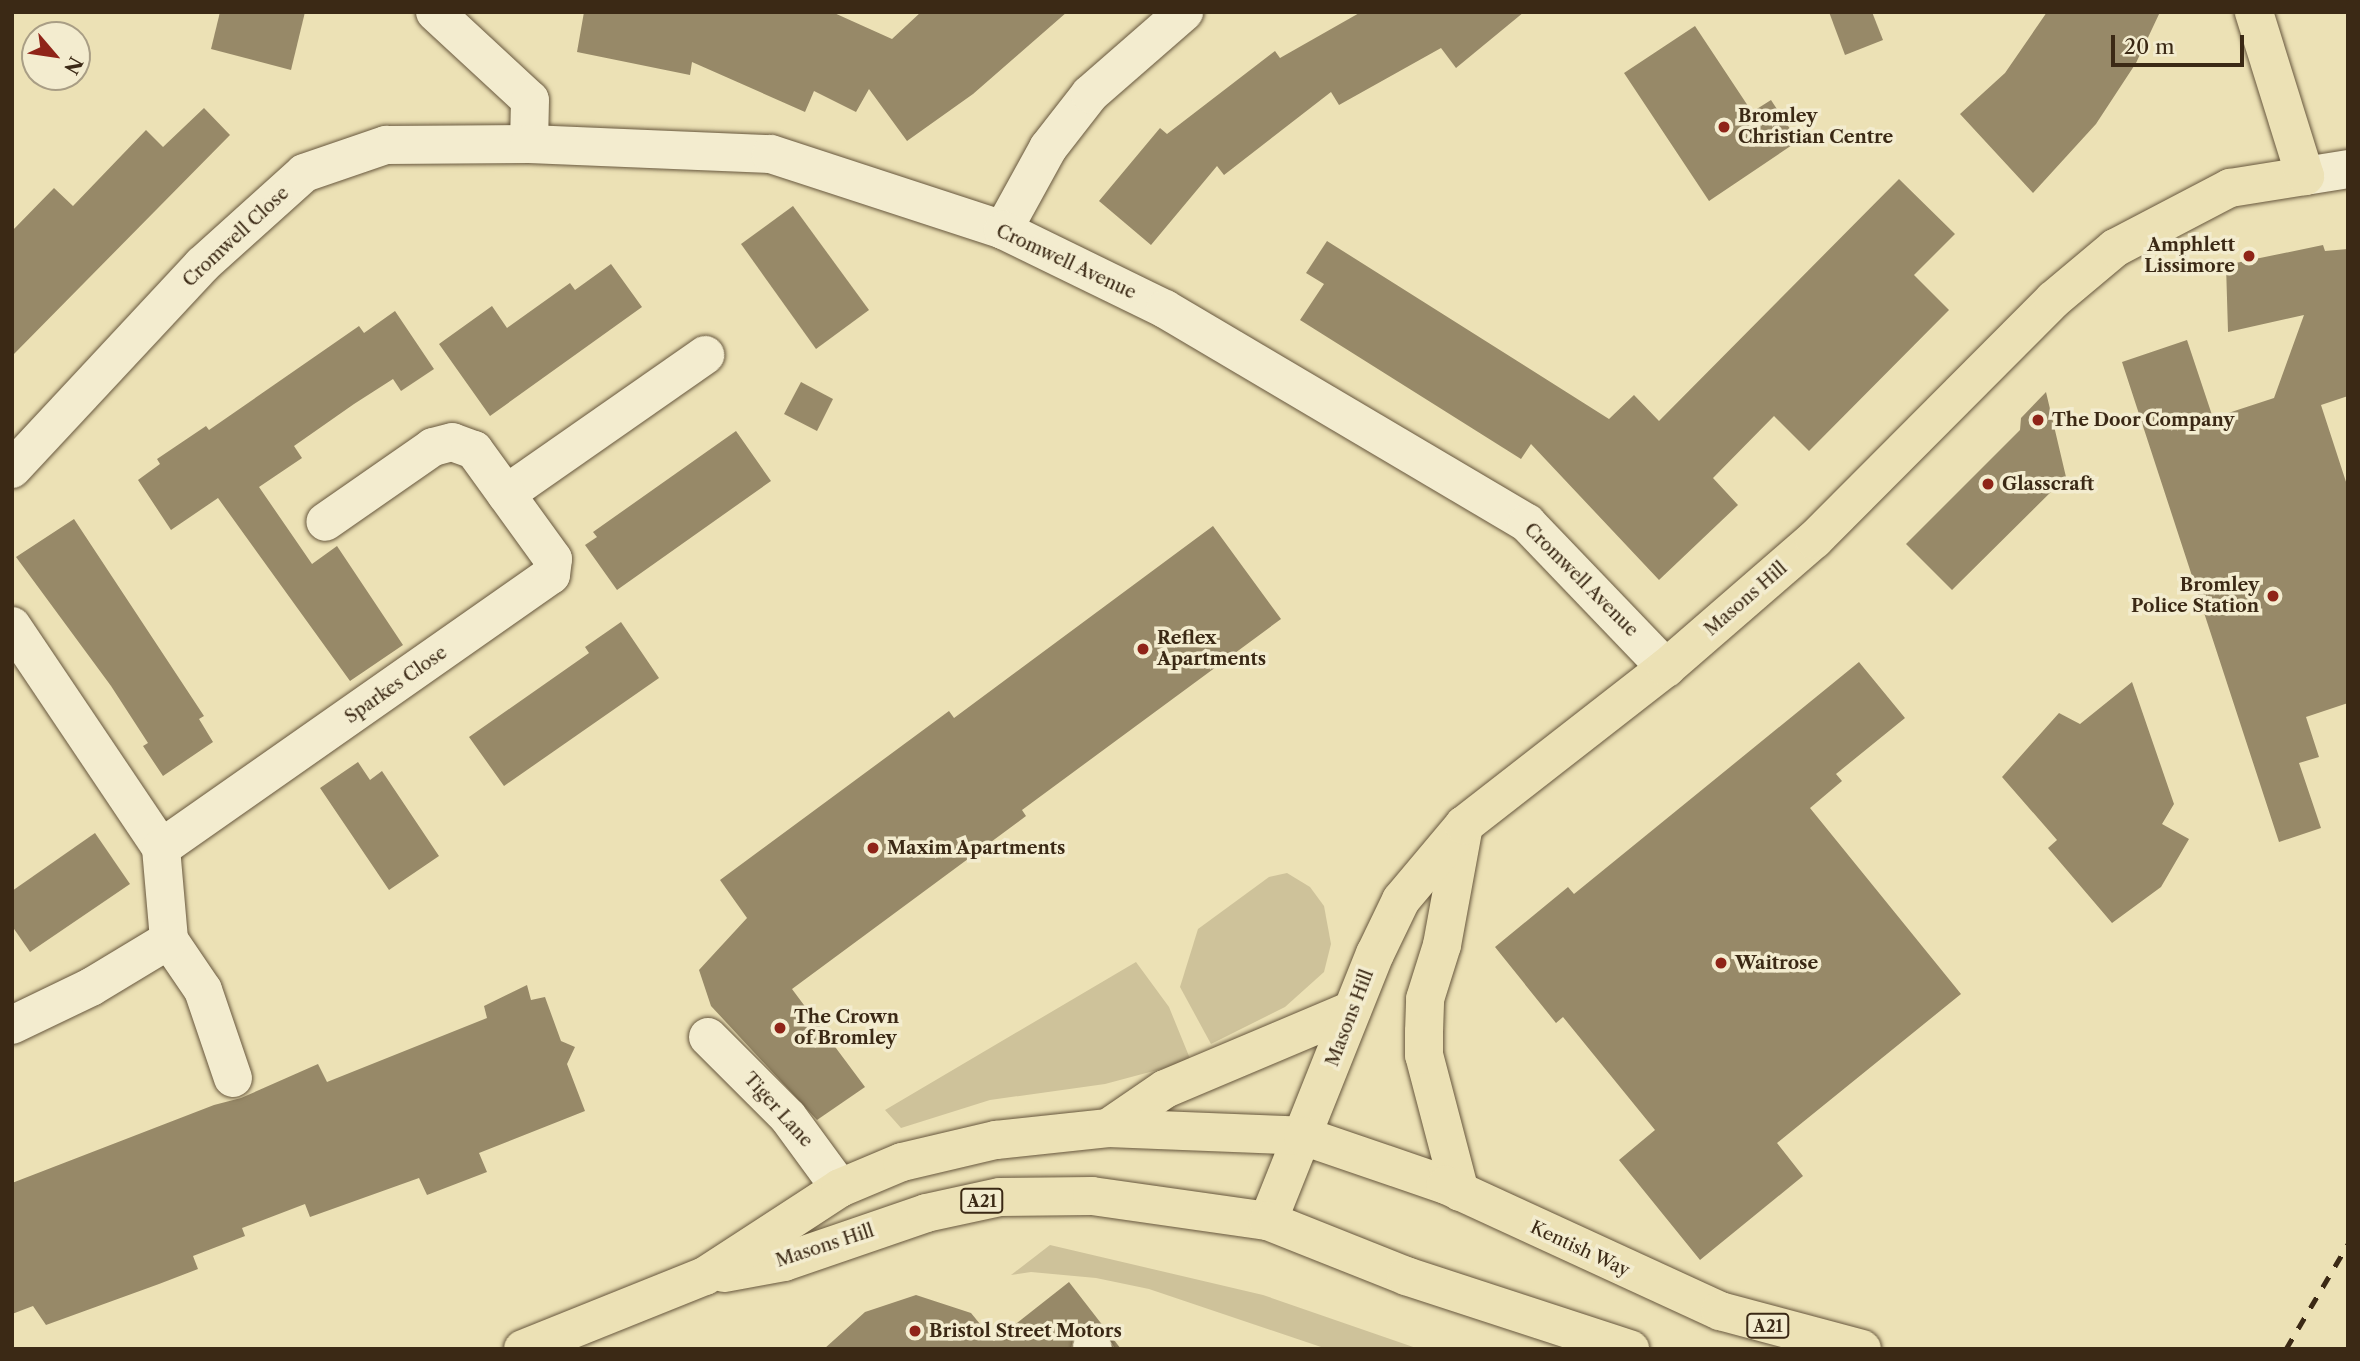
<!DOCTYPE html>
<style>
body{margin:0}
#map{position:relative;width:2360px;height:1361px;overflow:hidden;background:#ece1b5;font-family:"Libre Caslon Text",serif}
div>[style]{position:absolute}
.green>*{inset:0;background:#cec29a}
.building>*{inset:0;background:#978968}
.roads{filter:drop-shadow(0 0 2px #67573d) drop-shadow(0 0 2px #67573d)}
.minor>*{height:38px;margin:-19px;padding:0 19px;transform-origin:19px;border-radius:19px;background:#f3eccf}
.major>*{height:38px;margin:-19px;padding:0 19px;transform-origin:19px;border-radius:19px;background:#ece1b5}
.rail>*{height:5px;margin-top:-2.5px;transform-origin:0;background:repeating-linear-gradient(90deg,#3b2915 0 12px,transparent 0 24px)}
.dots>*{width:19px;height:19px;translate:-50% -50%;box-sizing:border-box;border:4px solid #f3eccf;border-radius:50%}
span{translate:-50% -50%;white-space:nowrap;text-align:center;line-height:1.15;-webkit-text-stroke:7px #f3eccf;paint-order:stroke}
.shield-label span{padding:2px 5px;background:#f3eccf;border:2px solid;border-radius:5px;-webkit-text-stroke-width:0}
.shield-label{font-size:16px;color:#3b2915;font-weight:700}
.poi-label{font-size:18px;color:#3b2915;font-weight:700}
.left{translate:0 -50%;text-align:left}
.right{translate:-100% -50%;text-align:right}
.street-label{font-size:18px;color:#3b2915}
.frame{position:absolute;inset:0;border:14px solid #3b2915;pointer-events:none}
.north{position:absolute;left:21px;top:21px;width:70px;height:70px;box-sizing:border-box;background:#f3eccf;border:2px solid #a99e85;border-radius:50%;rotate:119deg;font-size:19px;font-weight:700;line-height:28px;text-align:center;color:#3b2915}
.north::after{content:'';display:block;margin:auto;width:24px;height:32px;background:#8f2418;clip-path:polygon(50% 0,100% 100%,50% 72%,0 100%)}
.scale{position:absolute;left:2111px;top:35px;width:133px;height:32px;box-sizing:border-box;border:4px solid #3b2915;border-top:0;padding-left:9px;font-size:21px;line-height:24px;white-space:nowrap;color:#3b2915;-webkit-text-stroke:5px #f3eccf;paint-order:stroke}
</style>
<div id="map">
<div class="green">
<div style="clip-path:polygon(1287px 873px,1310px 887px,1324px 906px,1331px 944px,1324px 972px,1285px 1007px,1211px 1044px,1180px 987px,1198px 929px,1269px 877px)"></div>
<div style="clip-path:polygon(1136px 962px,1169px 1007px,1191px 1061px,1105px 1084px,990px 1100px,901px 1128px,885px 1110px)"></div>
<div style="clip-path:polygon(1050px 1245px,1263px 1295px,1419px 1349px,1327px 1349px,1149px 1289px,1096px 1278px,1031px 1272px,1011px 1275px)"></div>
</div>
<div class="building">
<div style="clip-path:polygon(220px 12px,305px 12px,291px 70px,211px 49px)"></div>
<div style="clip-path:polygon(584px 12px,832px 12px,892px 39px,921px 12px,1067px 12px,973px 94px,907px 141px,869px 89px,856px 112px,814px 91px,805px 112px,692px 62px,690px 75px,577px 52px)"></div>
<div style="clip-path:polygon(1361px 12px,1524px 12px,1456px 68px,1441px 48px,1339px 105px,1331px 92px,1224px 175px,1217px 166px,1151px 245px,1099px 201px,1160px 128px,1167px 134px,1275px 51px,1280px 58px)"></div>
<div style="clip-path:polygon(1829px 12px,1872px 12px,1883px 40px,1845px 55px)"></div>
<div style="clip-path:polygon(2047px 12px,2160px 12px,2136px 63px,2096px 124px,2033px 193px,1960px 114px,2005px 73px)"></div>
<div style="clip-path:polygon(1695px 26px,1752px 112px,1771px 100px,1798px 141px,1709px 201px,1624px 73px)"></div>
<div style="clip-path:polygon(204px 108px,230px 135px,12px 356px,12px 231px,54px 188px,73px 206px,146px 130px,163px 147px)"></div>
<div style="clip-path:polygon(1899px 179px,1955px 234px,1914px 275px,1949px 310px,1809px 451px,1774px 416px,1713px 478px,1738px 505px,1659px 580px,1531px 444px,1521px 459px,1300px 320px,1324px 284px,1306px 273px,1327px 241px,1609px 419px,1634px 395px,1659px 421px)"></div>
<div style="clip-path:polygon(793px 206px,869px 310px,816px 349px,741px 244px)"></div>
<div style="clip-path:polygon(2323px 245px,2325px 251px,2348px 249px,2348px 396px,2321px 405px,2348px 488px,2348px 703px,2306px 717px,2319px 757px,2299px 763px,2321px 828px,2279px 842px,2122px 362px,2187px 340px,2213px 418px,2274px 398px,2304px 315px,2228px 332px,2226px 265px)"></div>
<div style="clip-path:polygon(611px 264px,642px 307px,490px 416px,439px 344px,492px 306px,507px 328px,570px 283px,575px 290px)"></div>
<div style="clip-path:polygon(395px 311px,434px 369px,401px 391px,393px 379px,354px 404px,294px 446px,302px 458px,259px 487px,312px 564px,337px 546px,403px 645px,350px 681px,218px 498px,171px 530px,138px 480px,160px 464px,157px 459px,206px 426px,209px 430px,359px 326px,364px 333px)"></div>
<div style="clip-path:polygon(801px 382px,833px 399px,817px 431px,784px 414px)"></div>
<div style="clip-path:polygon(2046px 392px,2066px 477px,1952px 590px,1906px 544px,2020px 430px,2021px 418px)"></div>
<div style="clip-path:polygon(736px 431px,771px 481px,617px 590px,585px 545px,597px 537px,593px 532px)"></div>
<div style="clip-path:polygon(74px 519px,204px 716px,199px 719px,213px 742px,163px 776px,143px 746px,148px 743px,111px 686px,16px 557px)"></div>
<div style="clip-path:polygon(1213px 526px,1281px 619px,1022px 810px,1026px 816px,792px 989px,865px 1087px,817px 1120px,711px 1006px,699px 970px,747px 918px,720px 880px,949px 711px,954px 718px)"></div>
<div style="clip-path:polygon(621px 622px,659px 678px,504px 786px,469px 737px,589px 653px,585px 647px)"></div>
<div style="clip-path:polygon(1859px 662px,1905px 718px,1836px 774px,1842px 781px,1810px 808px,1961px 994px,1777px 1143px,1803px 1176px,1700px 1260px,1619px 1160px,1655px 1130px,1563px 1017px,1556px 1023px,1495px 947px,1568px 887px,1574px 894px)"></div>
<div style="clip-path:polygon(2132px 682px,2174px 804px,2162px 824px,2189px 839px,2161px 887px,2112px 923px,2048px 848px,2057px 840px,2002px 777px,2059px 713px,2080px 724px)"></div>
<div style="clip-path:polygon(358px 762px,370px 780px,382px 771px,439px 856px,389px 890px,320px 788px)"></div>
<div style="clip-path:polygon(95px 833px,130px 884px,30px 952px,12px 926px,12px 891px)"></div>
<div style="clip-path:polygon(527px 985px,531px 1000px,545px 997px,561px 1041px,575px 1047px,567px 1064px,585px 1111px,479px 1153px,487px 1172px,427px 1195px,419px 1178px,310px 1217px,305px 1204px,242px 1228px,245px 1236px,193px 1256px,198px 1269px,159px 1284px,46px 1325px,33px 1306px,12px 1314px,12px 1183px,214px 1105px,241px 1098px,318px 1064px,327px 1082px,487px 1018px,484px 1006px)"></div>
<div style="clip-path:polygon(1069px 1282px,1121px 1349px,1115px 1349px,1105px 1329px,1093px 1325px,1074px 1334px,1071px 1349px,824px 1349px,865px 1312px,916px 1295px,971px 1313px,994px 1341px)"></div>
</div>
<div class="roads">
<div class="minor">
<div style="left:435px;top:12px;width:129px;rotate:42.8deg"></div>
<div style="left:530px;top:100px;width:44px;rotate:91.3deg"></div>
<div style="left:2305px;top:176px;width:44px;rotate:-9.2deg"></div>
<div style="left:1003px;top:230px;width:94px;rotate:-61.2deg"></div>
<div style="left:1048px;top:148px;width:68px;rotate:-52.1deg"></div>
<div style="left:1090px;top:94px;width:125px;rotate:-41.1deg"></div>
<div style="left:12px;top:469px;width:279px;rotate:-47deg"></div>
<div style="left:202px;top:265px;width:137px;rotate:-42deg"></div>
<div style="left:304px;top:173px;width:87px;rotate:-18.9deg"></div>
<div style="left:386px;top:145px;width:143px;rotate:-0.4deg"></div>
<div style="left:529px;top:144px;width:242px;rotate:2.4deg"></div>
<div style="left:771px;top:154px;width:244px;rotate:18.1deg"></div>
<div style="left:1003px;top:230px;width:180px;rotate:26deg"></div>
<div style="left:1165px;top:309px;width:421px;rotate:30.6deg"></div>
<div style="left:1527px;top:523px;width:201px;rotate:46.2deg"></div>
<div style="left:506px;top:494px;width:243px;rotate:-34.9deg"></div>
<div style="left:12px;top:626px;width:267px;rotate:56.1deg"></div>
<div style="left:161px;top:848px;width:92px;rotate:85deg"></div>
<div style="left:169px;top:940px;width:60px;rotate:55.8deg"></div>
<div style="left:203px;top:990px;width:93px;rotate:71.2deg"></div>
<div style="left:161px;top:848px;width:476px;rotate:-35deg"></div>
<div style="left:551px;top:575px;width:16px;rotate:-83deg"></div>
<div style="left:553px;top:559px;width:135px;rotate:-125.9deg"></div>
<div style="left:474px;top:450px;width:23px;rotate:-160deg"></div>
<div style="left:452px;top:442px;width:20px;rotate:165deg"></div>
<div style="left:433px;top:447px;width:131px;rotate:145.2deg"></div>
<div style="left:12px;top:1025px;width:88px;rotate:-25.7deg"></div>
<div style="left:91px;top:987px;width:91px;rotate:-31.1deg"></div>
<div style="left:708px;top:1037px;width:113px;rotate:45deg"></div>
<div style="left:788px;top:1117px;width:88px;rotate:53.8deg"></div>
<div style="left:1092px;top:1347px;width:2px;rotate:63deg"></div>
</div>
<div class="major">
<div style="left:1108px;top:1128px;width:69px;rotate:-34.4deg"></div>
<div style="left:1165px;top:1089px;width:203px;rotate:-22.9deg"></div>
<div style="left:1460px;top:1192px;width:142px;rotate:-104.7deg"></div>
<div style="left:1424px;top:1055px;width:23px;rotate:-90deg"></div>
<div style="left:1424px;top:1032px;width:33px;rotate:-88deg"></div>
<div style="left:1425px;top:999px;width:57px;rotate:-72.5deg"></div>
<div style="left:1442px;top:945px;width:122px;rotate:-79.6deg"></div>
<div style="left:1268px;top:1221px;width:288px;rotate:-68.2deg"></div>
<div style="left:1375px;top:954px;width:60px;rotate:-64.3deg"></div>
<div style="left:1401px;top:900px;width:98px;rotate:-50deg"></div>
<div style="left:1464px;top:825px;width:256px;rotate:-37.9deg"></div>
<div style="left:1666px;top:668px;width:196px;rotate:-40.9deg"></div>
<div style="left:1814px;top:540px;width:339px;rotate:-45.1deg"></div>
<div style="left:2053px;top:300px;width:81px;rotate:-40deg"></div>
<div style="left:2115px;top:248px;width:130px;rotate:-27.6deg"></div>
<div style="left:2230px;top:188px;width:76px;rotate:-9.1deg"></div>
<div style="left:2305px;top:176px;width:172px;rotate:-107.3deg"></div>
<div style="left:724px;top:1273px;width:61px;rotate:-10.4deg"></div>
<div style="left:784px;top:1262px;width:150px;rotate:-19deg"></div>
<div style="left:926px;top:1213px;width:76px;rotate:-12.2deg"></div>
<div style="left:1000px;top:1197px;width:92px;rotate:-0.6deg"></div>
<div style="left:1092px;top:1196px;width:178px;rotate:8.1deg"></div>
<div style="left:1268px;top:1221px;width:149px;rotate:21.7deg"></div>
<div style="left:1406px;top:1276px;width:236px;rotate:18.1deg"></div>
<div style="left:523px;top:1349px;width:196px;rotate:-21.9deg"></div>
<div style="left:705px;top:1276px;width:161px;rotate:-33.1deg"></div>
<div style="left:840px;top:1188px;width:67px;rotate:-22.8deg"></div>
<div style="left:902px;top:1162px;width:97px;rotate:-13.2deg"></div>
<div style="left:996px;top:1140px;width:113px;rotate:-6.1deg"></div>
<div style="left:1108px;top:1128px;width:195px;rotate:2.3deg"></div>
<div style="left:1303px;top:1136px;width:151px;rotate:18.9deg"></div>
<div style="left:1446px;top:1185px;width:302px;rotate:24.7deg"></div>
<div style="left:1720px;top:1311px;width:147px;rotate:15deg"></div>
</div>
</div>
<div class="rail">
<div style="left:2286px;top:1349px;width:122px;rotate:-59.4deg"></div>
</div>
<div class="dots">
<div style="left:1724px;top:127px;background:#8f2418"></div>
<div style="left:2249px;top:256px;background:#8f2418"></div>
<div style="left:2038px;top:420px;background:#8f2418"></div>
<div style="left:1988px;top:484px;background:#8f2418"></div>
<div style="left:2273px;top:596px;background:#8f2418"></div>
<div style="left:1143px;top:649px;background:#8f2418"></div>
<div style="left:873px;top:848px;background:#8f2418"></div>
<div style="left:1721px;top:963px;background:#8f2418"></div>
<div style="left:780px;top:1028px;background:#8f2418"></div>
<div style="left:915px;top:1331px;background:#8f2418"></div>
</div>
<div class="shield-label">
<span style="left:982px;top:1201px">A21</span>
<span style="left:1768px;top:1326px">A21</span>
</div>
<div class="poi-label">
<span class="left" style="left:1738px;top:127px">Bromley<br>Christian Centre</span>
<span class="right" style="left:2235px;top:256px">Amphlett<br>Lissimore</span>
<span class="left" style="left:2052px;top:420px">The Door Company</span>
<span class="left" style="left:2002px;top:484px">Glasscraft</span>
<span class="right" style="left:2259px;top:596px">Bromley<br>Police Station</span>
<span class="left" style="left:1157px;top:649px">Reflex<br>Apartments</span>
<span class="left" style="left:887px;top:848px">Maxim Apartments</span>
<span class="left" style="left:1735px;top:963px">Waitrose</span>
<span class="left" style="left:794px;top:1028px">The Crown<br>of Bromley</span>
<span class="left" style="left:929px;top:1331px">Bristol Street Motors</span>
</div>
<div class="street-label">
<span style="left:236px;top:237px;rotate:-43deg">Cromwell Close</span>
<span style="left:1066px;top:262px;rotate:25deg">Cromwell Avenue</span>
<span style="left:1581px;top:580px;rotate:45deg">Cromwell Avenue</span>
<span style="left:1746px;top:599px;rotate:-41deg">Masons Hill</span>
<span style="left:396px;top:685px;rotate:-35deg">Sparkes Close</span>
<span style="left:1350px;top:1018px;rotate:-69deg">Masons Hill</span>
<span style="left:778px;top:1110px;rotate:48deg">Tiger Lane</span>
<span style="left:825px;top:1246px;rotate:-18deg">Masons Hill</span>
<span style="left:1580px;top:1249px;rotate:25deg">Kentish Way</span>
</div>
<div class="frame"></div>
<div class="north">N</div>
<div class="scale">20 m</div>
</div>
